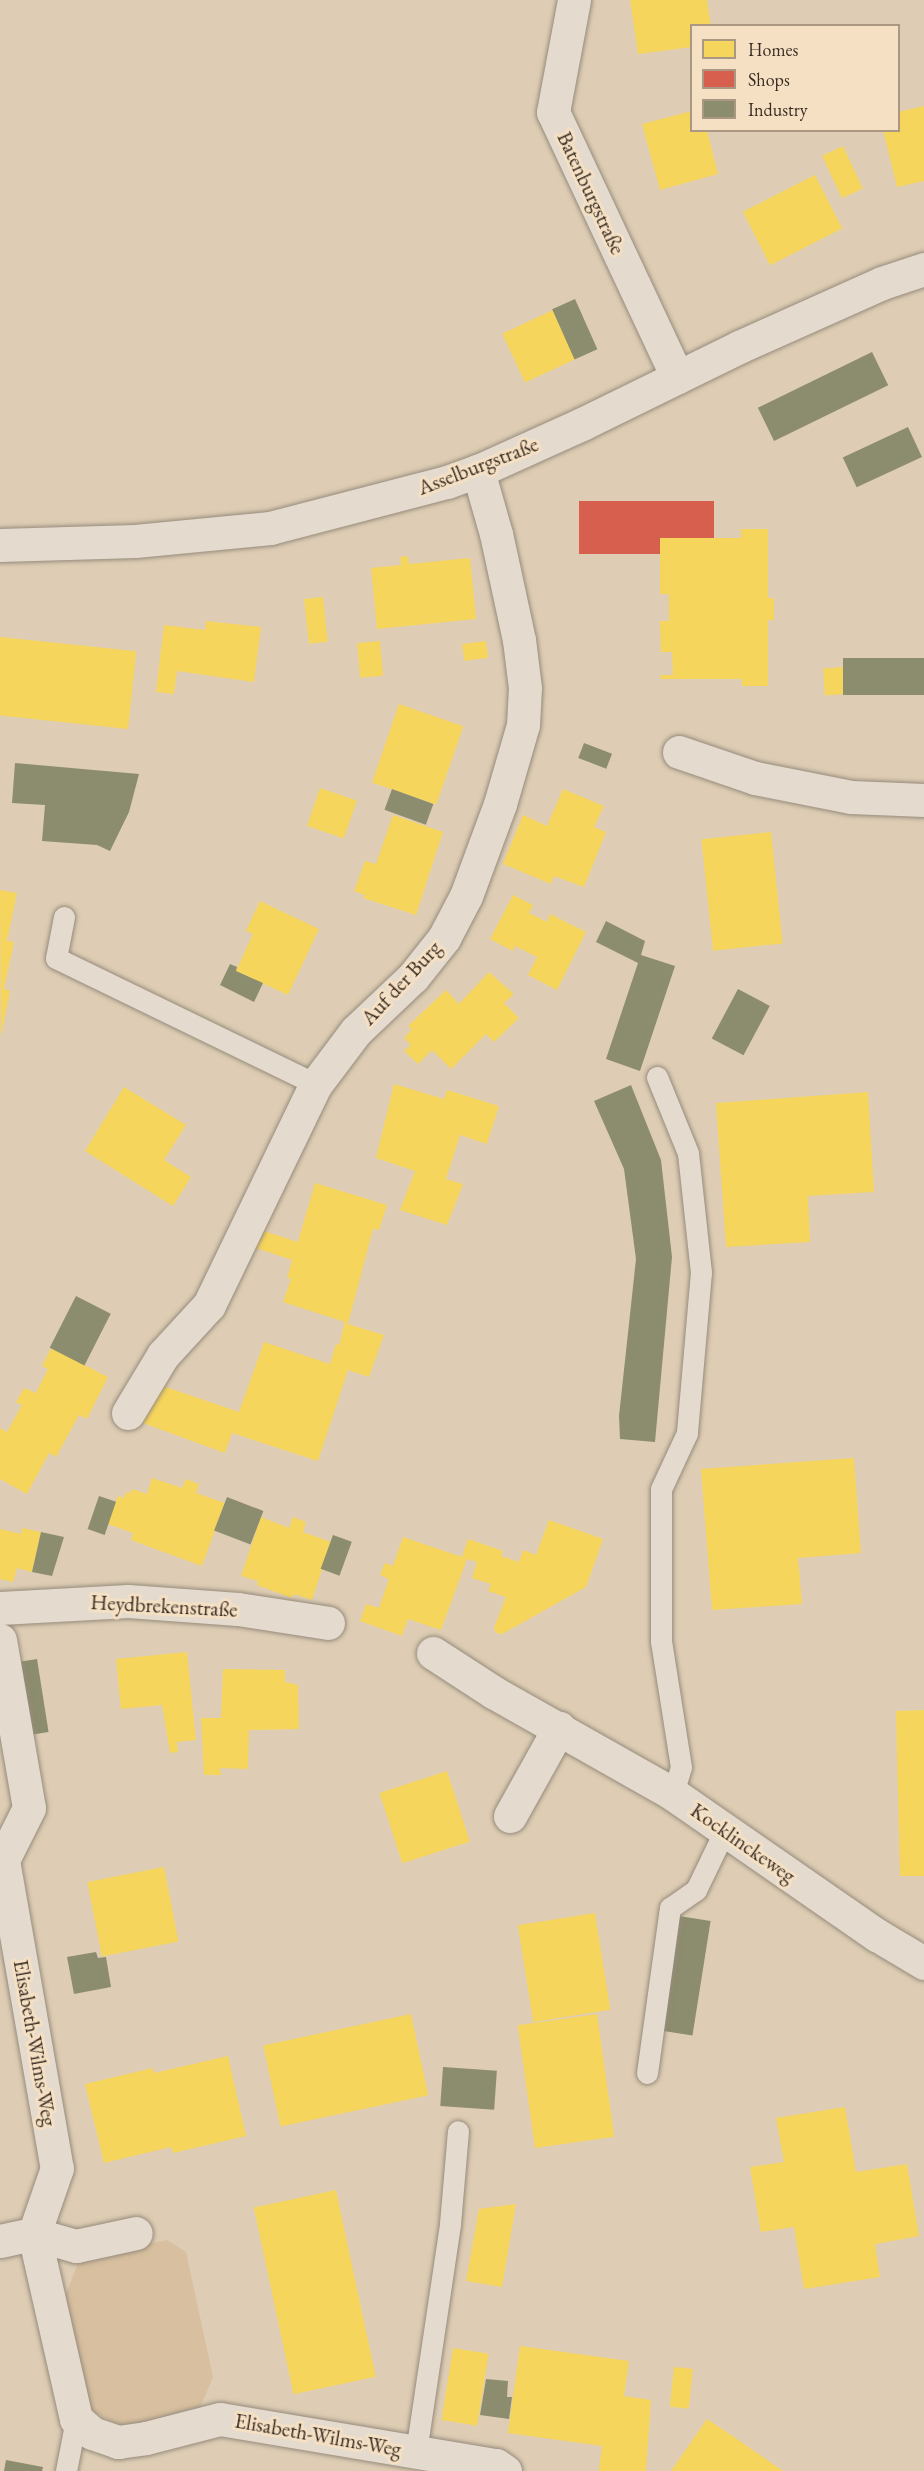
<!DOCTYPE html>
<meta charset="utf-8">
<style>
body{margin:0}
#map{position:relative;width:924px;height:2471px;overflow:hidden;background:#decdb4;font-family:"EB Garamond",serif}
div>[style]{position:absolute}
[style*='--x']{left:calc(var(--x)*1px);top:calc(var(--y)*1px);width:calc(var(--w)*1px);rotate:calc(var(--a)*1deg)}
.green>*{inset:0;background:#d7bf9f}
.homes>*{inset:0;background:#f6d55c;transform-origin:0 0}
.shops>*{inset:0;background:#d6604d}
.industry>*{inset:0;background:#8c8c6e;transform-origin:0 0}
.roads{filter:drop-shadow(0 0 2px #968b7c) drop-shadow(0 0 2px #968b7c)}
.service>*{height:21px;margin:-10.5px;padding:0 10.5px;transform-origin:10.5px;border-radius:10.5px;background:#e4dbce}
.minor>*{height:33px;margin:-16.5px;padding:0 16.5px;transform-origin:16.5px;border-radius:16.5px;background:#e4dbce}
span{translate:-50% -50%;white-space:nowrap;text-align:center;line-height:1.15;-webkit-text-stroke:6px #f5e0c3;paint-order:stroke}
.street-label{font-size:21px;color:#392c24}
.legend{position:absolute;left:690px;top:24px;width:210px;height:108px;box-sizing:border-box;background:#f5e0c3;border:2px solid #aa9883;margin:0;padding:8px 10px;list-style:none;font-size:18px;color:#392c24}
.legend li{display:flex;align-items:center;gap:12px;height:30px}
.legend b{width:30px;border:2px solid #aa9883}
</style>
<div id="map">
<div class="green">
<div style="clip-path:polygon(167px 2240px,186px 2252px,213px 2377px,200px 2408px,123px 2427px,91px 2410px,64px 2299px,80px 2258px)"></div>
</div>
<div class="homes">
<div style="clip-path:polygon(630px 0,707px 0,711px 26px,692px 26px,692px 47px,638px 54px)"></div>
<div style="clip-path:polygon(924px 106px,924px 181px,897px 187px,883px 130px,898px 130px,898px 112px)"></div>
<div style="clip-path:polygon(692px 111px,692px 130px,707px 130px,718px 174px,660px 190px,642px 124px)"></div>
<div style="left:843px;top:146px;width:47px;height:23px;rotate:65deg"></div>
<div style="left:815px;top:175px;width:60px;height:81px;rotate:63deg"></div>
<div style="left:553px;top:310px;width:54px;height:56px;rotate:65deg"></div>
<div style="clip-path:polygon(741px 529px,768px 529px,768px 598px,774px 598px,774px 620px,768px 620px,768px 686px,742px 686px,742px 679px,661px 679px,660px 675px,673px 675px,672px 652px,661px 652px,660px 621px,669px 621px,669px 594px,660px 594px,660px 538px,741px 538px)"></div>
<div style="clip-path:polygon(408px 556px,409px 564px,470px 558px,476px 619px,377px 629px,371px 568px,401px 565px,400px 557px)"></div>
<div style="left:323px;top:597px;width:45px;height:19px;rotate:84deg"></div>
<div style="clip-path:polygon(206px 621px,261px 627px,254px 682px,177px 671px,174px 694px,156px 692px,164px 625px,205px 630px)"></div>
<div style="left:0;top:637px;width:137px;height:78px;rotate:6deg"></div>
<div style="left:380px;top:641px;width:35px;height:23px;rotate:85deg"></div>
<div style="left:486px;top:641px;width:17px;height:24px;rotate:83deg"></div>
<div style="left:844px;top:667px;width:27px;height:21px;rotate:86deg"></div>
<div style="left:399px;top:704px;width:68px;height:83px;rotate:19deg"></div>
<div style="left:320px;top:788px;width:39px;height:40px;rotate:19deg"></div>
<div style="clip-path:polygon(563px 789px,604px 806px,594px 827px,606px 832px,584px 887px,554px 876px,551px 884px,503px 864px,523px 815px,547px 826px)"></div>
<div style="clip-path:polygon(393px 815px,443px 832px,416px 915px,363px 898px,365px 895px,354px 891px,365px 861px,376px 864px)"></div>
<div style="left:771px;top:832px;width:112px;height:70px;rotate:84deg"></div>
<div style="clip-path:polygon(0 890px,17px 893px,7px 941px,14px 942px,4px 989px,10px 991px,1px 1037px)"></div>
<div style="clip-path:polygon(513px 895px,533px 905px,529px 913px,547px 922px,550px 914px,586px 932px,557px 990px,528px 975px,537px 957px,515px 946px,513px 951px,490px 939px)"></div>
<div style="clip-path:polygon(260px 901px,319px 929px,288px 995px,236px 971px,253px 934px,246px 931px)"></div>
<div style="clip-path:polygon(489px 972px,514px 994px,504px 1003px,519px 1018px,494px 1042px,486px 1034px,451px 1069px,432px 1050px,418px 1064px,404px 1051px,411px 1045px,404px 1038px,412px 1029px,408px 1026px,446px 990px,459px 1004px)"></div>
<div style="clip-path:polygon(394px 1084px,444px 1099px,447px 1090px,499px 1106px,487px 1144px,460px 1135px,446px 1179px,463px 1184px,447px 1225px,400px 1210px,415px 1171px,376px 1158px)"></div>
<div style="clip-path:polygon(124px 1087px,186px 1125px,164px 1160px,191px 1177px,173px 1206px,85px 1151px)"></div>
<div style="clip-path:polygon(868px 1092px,874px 1192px,808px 1196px,810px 1242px,726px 1247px,716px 1103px)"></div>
<div style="clip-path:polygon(315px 1183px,387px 1205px,379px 1230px,373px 1229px,348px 1324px,384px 1335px,369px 1377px,348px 1370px,318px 1461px,232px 1433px,225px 1453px,143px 1423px,157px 1384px,239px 1412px,264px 1342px,330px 1364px,336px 1344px,339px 1345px,345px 1322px,283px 1302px,291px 1279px,287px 1278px,292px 1260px,256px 1248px,264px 1231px,298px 1242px)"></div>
<div style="clip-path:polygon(51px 1348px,108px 1377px,87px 1419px,79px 1415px,56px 1457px,49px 1453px,27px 1494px,0 1479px,0 1428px,7px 1432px,22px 1405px,16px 1402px,24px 1388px,36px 1393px,48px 1369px,42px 1366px)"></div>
<div style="clip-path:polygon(854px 1458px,861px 1553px,798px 1558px,802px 1604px,712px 1610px,701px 1469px)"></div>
<div style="clip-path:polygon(152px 1478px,182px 1488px,186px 1479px,199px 1484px,196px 1493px,225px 1503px,202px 1566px,131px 1540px,133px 1533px,108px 1524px,118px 1496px,124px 1498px,126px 1492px,130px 1493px,132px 1489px,147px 1494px)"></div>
<div style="clip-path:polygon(261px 1517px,289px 1528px,293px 1517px,306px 1522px,303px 1532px,331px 1542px,312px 1600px,294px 1594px,292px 1598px,257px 1585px,258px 1581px,241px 1576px)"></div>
<div style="clip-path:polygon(549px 1520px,603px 1539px,586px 1587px,502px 1634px,496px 1633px,494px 1628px,506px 1597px,488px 1591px,491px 1584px,472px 1578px,477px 1562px,467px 1559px,441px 1630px,408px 1619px,402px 1636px,360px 1621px,366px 1604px,379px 1608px,389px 1579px,380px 1575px,385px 1563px,393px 1566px,403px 1537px,462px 1557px,468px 1539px,503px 1551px,501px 1556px,519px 1562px,523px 1550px,536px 1555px)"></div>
<div style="clip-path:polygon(22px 1528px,41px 1532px,32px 1572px,17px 1568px,13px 1582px,0 1579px,0 1529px,21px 1534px)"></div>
<div style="clip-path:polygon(187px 1652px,196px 1740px,177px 1742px,178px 1752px,170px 1753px,162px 1705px,121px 1709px,116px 1659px)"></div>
<div style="clip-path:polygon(223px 1669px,285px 1670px,285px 1682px,298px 1685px,299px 1729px,249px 1730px,248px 1769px,220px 1768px,221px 1775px,204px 1775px,201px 1718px,221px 1718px)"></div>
<div style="clip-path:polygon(924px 1710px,924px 1876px,900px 1876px,896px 1711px)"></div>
<div style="left:447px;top:1771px;width:74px;height:71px;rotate:72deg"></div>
<div style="left:164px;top:1867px;width:76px;height:78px;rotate:79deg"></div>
<div style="left:595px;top:1913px;width:98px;height:78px;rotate:81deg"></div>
<div style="left:411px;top:2014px;width:83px;height:151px;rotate:78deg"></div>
<div style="left:597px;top:2014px;width:124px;height:80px;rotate:82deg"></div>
<div style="clip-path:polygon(228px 2056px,246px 2136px,173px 2153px,171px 2147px,104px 2163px,85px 2084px,153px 2068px,154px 2073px)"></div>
<div style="clip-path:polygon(845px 2107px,856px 2172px,907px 2164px,919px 2236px,875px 2244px,880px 2277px,804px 2289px,794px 2227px,761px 2232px,750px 2167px,784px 2162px,776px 2118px)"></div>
<div style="left:336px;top:2190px;width:191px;height:84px;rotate:78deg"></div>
<div style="clip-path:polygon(516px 2204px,502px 2287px,466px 2281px,479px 2209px)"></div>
<div style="clip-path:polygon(520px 2346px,629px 2361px,624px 2396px,651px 2400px,646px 2471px,599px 2471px,602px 2446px,508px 2433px)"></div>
<div style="left:453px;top:2348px;width:36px;height:73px;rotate:9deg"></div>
<div style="left:674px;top:2367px;width:19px;height:40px;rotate:6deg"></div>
<div style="clip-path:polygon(707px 2419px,734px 2437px,783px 2471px,671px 2471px)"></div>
</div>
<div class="shops">
<div style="clip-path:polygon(579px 501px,714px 501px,714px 538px,660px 538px,660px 554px,579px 554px)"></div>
</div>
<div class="industry">
<div style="left:575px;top:299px;width:55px;height:25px;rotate:66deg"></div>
<div style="left:872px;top:352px;width:37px;height:127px;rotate:64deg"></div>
<div style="left:908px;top:427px;width:33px;height:72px;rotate:65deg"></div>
<div style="left:924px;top:658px;width:37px;height:81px;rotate:90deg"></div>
<div style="left:584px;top:743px;width:30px;height:16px;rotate:21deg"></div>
<div style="clip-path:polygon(15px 763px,139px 774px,129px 812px,110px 851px,97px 845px,42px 841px,45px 805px,12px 803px)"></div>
<div style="left:392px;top:789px;width:44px;height:22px;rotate:20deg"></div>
<div style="clip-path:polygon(606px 921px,645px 941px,641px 955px,675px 966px,640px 1071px,606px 1059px,638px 963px,596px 942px)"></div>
<div style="clip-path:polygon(230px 964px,237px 967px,236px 971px,263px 983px,254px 1002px,220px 985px)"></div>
<div style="left:738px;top:989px;width:36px;height:56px;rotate:28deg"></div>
<div style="clip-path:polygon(631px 1085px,661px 1160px,672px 1257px,655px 1442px,620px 1439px,619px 1416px,636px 1259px,624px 1169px,594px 1101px)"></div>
<div style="left:76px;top:1296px;width:39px;height:58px;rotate:27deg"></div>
<div style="left:99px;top:1496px;width:18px;height:35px;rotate:19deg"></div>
<div style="left:227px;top:1497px;width:39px;height:36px;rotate:21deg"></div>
<div style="clip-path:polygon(41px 1532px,64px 1537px,52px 1576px,32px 1572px)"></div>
<div style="left:333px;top:1535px;width:20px;height:36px;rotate:20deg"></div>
<div style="left:37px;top:1659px;width:74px;height:19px;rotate:81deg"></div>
<div style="left:679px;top:1916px;width:32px;height:116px;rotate:9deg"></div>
<div style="clip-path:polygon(96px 1952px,98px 1958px,106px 1957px,111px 1987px,74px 1994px,67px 1957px)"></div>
<div style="left:443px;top:2067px;width:54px;height:39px;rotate:4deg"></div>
<div style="clip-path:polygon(486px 2379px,508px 2381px,507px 2397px,512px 2397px,509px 2419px,480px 2415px)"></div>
<div style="clip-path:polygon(6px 2460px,43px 2467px,42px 2471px,4px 2471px)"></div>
</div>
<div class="roads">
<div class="service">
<div style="--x:64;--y:917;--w:42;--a:101"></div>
<div style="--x:56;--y:958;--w:289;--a:25.9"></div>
<div style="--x:657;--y:1077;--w:82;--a:67.8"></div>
<div style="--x:688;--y:1153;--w:120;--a:83.8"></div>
<div style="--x:701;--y:1272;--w:162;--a:95"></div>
<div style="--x:687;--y:1433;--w:62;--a:114.9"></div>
<div style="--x:661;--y:1489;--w:152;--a:90"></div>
<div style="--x:661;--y:1641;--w:128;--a:81"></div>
<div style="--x:681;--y:1767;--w:28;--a:107"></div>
<div style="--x:647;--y:2073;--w:167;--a:-82.1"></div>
<div style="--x:670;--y:1908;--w:32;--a:-35"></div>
<div style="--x:696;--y:1890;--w:67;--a:-64.2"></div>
<div style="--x:416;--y:2452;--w:231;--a:-81.5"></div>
<div style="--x:450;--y:2224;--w:93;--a:-85.1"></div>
<div style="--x:66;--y:2471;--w:53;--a:-79.1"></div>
</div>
<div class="minor">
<div style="--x:574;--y:0;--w:114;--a:100.6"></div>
<div style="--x:553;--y:112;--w:293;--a:64.9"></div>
<div style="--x:0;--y:545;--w:135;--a:-1.7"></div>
<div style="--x:135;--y:541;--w:136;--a:-5.5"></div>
<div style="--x:270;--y:528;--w:183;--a:-14.6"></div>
<div style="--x:447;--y:482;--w:33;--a:-20"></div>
<div style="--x:478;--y:471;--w:114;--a:-24.3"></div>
<div style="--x:582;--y:424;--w:175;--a:-26.1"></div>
<div style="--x:739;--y:347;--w:157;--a:-24.1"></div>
<div style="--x:882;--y:283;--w:44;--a:-18.4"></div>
<div style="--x:679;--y:752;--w:80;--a:18.9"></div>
<div style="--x:755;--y:778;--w:98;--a:11.2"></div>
<div style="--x:851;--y:797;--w:73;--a:2.4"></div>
<div style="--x:128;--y:1413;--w:68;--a:-58.9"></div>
<div style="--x:163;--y:1355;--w:68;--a:-47.4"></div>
<div style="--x:209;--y:1305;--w:246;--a:-64.2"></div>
<div style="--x:316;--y:1084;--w:66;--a:-53"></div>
<div style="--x:356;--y:1031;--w:79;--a:-43.5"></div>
<div style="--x:413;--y:977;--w:50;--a:-51.5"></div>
<div style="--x:444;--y:938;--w:47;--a:-62.4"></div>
<div style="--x:466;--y:896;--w:98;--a:-69.7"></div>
<div style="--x:500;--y:804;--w:82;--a:-73.8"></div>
<div style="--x:523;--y:725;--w:37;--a:-87"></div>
<div style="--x:525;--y:688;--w:48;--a:-97.1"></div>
<div style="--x:519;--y:640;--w:108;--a:-102.2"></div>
<div style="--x:496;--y:534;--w:66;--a:-105.9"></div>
<div style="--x:0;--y:1608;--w:128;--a:-3.1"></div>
<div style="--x:128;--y:1601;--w:110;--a:4.2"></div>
<div style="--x:238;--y:1609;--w:91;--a:8.8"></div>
<div style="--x:0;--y:1640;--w:170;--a:80.2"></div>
<div style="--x:29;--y:1808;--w:58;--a:116.6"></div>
<div style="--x:3;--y:1860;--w:313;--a:80.1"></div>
<div style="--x:57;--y:2168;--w:70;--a:109.2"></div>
<div style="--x:34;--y:2234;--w:190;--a:77.2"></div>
<div style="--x:76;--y:2419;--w:21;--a:41"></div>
<div style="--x:92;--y:2433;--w:28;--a:19"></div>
<div style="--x:118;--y:2442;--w:28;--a:-8"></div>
<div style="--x:146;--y:2438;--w:76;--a:-14.4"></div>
<div style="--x:220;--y:2419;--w:280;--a:9.5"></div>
<div style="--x:496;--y:2465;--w:11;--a:34"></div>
<div style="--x:433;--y:1653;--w:72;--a:33"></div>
<div style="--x:493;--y:1692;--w:207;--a:29.5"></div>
<div style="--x:673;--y:1794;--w:248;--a:34.7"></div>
<div style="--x:877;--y:1935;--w:55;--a:30.8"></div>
<div style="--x:510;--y:1816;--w:101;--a:-60.9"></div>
<div style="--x:0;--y:2241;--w:35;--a:-12"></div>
<div style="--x:34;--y:2234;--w:44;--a:15.9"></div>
<div style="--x:76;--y:2246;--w:61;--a:-12.2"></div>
</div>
</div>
<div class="street-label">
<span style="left:591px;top:193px;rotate:65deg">Batenburgstraße</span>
<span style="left:478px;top:466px;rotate:-21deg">Asselburgstraße</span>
<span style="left:401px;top:983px;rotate:-47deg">Auf der Burg</span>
<span style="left:164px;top:1606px;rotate:3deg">Heydbrekenstraße</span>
<span style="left:743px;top:1843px;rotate:35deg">Kocklinckeweg</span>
<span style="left:35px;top:2043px;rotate:80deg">Elisabeth-Wilms-Weg</span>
<span style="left:318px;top:2435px;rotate:10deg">Elisabeth-Wilms-Weg</span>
</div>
<ul class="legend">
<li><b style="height:16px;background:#f6d55c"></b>Homes</li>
<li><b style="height:16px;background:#d6604d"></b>Shops</li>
<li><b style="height:16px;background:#8c8c6e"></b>Industry</li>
</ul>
</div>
